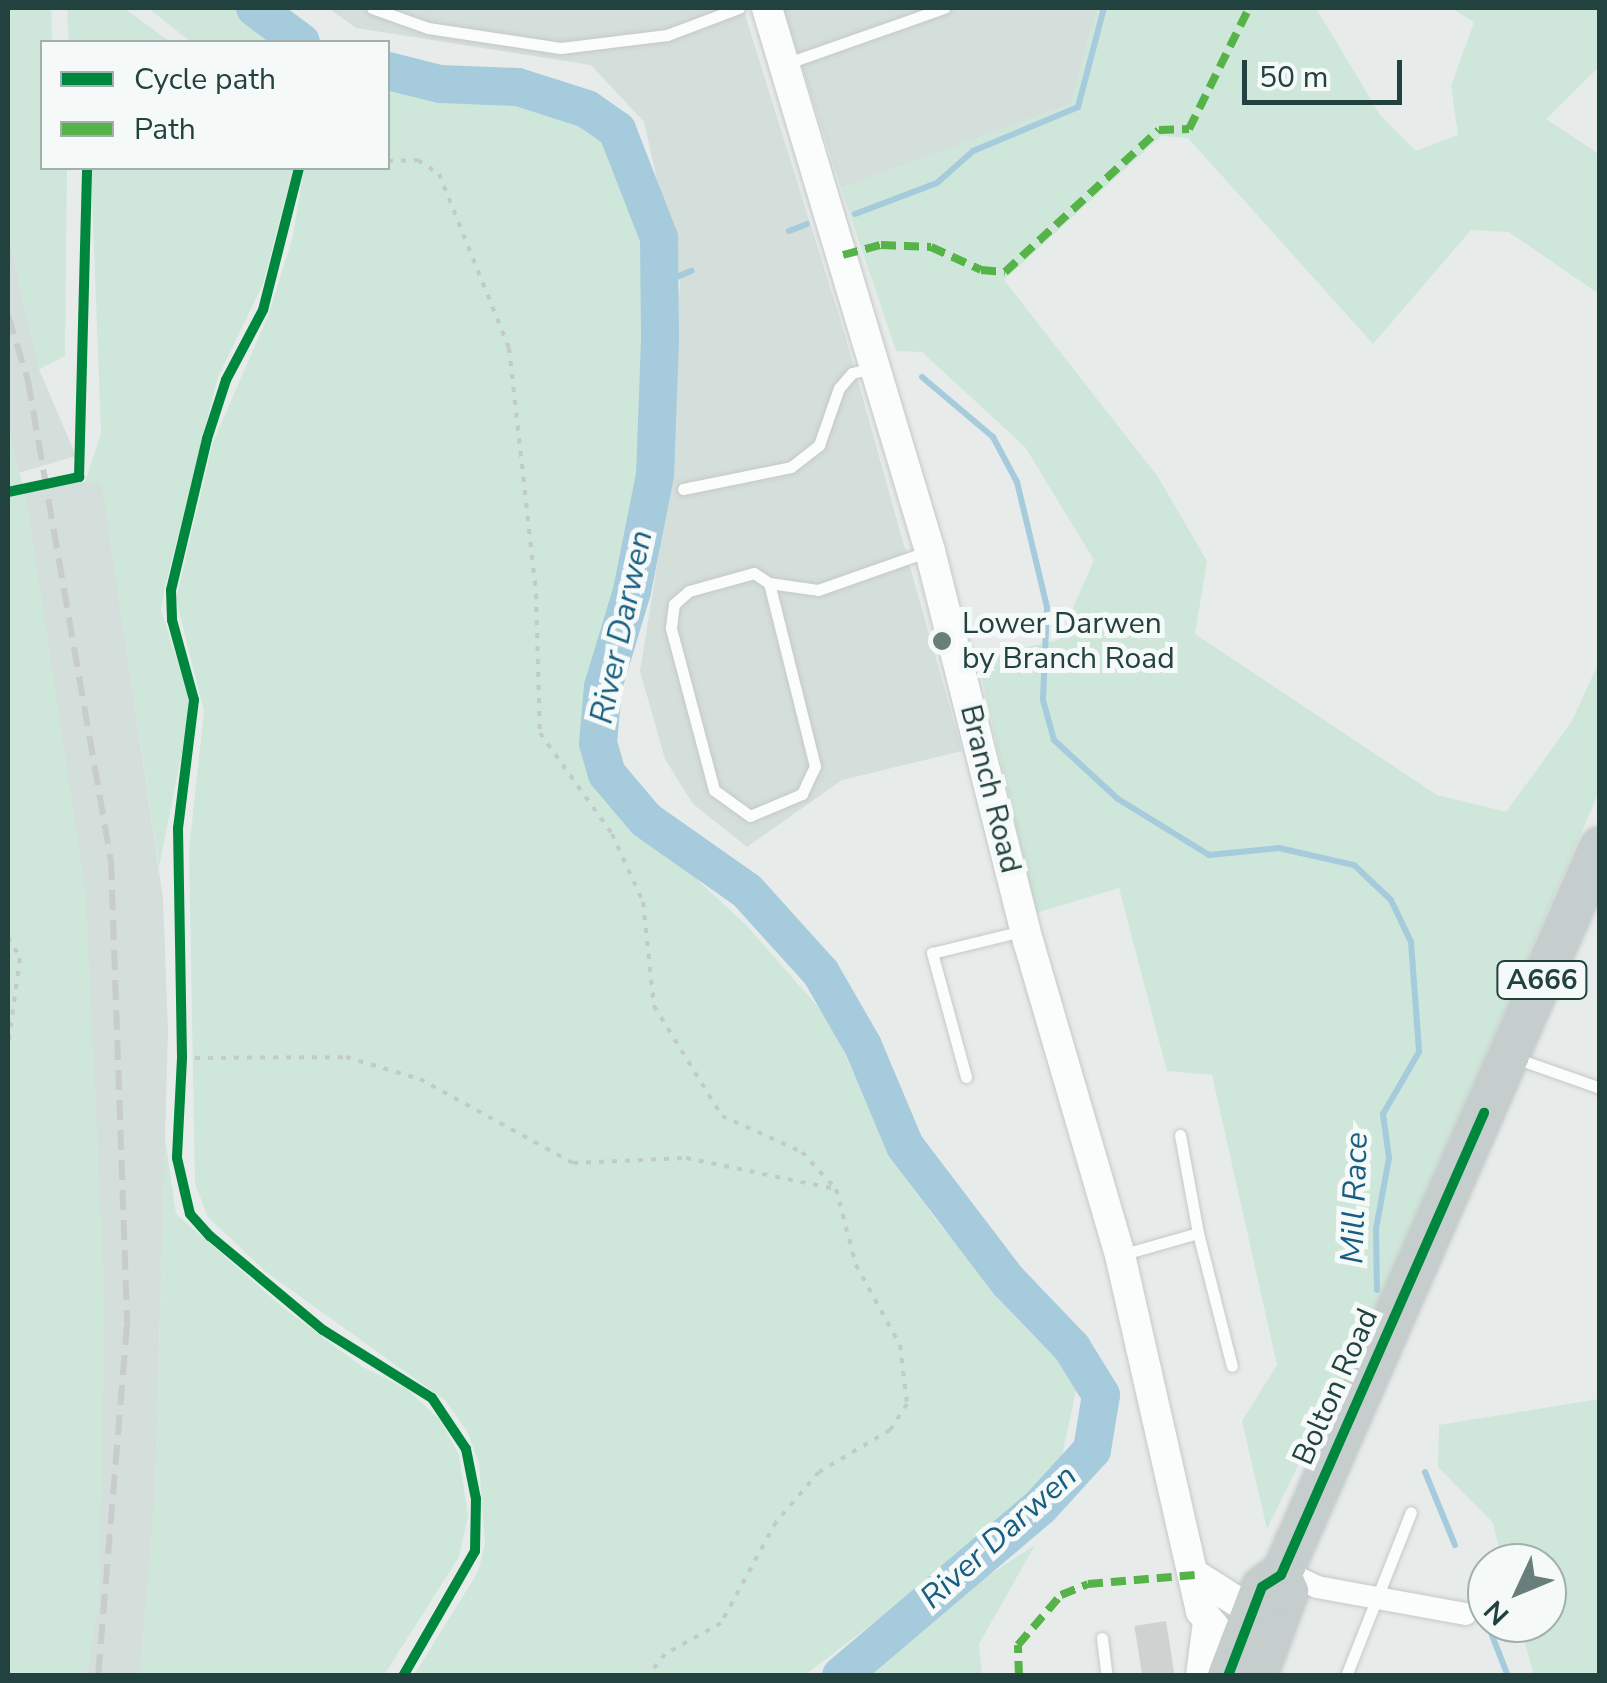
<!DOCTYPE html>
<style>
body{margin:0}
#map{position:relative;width:1607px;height:1683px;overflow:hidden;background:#e7eceb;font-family:"Nunito Sans",sans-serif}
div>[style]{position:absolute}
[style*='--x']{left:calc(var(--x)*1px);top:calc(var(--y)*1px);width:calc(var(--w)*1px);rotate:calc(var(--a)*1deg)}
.built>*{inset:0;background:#d4dedb}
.green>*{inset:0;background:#cfe6da}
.stream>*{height:6px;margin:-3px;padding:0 3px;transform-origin:3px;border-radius:3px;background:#a6cbdc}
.river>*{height:38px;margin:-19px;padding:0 19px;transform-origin:19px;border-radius:19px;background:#a6cbdc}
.building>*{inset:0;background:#ced3d2;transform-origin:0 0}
.path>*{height:4px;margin-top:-2px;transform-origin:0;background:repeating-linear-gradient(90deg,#c2cbca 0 5px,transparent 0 13px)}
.roads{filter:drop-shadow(0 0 2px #c4c9c8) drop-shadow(0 0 2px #c4c9c8)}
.service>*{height:11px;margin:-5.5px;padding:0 5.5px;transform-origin:5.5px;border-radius:5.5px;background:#fbfcfc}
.minor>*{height:22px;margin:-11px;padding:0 11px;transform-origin:11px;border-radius:11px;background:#fbfcfc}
.tertiary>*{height:30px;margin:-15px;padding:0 15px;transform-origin:15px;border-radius:15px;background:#fbfcfc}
.trunk>*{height:40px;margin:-20px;padding:0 20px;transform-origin:20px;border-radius:20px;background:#c5cecd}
.rail>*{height:6px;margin-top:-3px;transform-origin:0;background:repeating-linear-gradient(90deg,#c8cdcc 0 20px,transparent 0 30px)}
.quiet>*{height:8px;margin-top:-4px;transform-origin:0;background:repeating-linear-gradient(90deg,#55b347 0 15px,transparent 0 23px)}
.cycleway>*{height:10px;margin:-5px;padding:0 5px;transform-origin:5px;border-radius:5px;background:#00873e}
.dots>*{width:28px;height:28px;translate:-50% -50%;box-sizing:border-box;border:5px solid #f5faf9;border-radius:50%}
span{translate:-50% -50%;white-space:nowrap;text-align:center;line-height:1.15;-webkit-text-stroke:10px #f5faf9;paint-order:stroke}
.shield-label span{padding:2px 8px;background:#f5faf9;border:2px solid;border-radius:8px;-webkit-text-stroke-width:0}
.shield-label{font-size:28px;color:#22423f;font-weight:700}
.poi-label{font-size:30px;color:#22423f}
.left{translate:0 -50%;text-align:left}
.street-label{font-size:30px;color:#22423f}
.water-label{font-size:32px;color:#185e82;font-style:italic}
.frame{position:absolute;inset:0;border:10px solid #22423f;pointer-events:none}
.legend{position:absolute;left:40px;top:40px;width:350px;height:130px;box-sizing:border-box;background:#f5faf9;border:2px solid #a1b0af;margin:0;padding:12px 18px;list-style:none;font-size:30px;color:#22423f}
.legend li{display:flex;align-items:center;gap:20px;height:50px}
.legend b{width:50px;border:2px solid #a1b0af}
.north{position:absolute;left:1467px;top:1543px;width:100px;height:100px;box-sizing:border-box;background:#f5faf9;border:2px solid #a1b0af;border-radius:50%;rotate:226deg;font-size:28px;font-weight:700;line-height:40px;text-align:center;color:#22423f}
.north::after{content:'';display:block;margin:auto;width:35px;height:45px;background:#677e7b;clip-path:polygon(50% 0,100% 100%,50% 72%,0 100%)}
.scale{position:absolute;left:1242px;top:60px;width:160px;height:45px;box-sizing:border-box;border:5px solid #22423f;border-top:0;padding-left:12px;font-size:30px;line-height:35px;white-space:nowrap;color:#22423f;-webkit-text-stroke:8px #f5faf9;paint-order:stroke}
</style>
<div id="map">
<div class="built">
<div style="clip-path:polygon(328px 8px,743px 8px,844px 332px,962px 751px,842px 780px,747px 847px,693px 804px,665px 759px,640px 671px,666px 510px,680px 282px,644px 122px,591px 65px,356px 28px)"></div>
<div style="clip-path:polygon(783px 8px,1097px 8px,1071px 104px,841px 188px)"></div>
<div style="clip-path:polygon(8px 234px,39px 369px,76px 456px,8px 476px)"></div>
<div style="clip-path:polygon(67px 481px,102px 483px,163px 898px,168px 1031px,155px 1495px,140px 1675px,63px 1675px,8px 498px)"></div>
</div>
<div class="green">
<div style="clip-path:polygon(8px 8px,51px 8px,52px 42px,42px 42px,42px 168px,67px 168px,65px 356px,39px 369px,8px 234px)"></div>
<div style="clip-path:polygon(67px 8px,124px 8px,170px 42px,69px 42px)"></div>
<div style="clip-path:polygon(148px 8px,247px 8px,291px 42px,191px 42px)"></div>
<div style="clip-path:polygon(1097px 8px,1316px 8px,1380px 115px,1416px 151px,1458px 135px,1451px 86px,1474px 22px,1451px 8px,1599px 8px,1599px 67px,1546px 119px,1599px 154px,1599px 294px,1509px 232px,1471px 230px,1373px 344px,1188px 138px,1161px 136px,1004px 280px,1158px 477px,1207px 561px,1195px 634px,1437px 795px,1506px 812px,1572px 721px,1599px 662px,1599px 792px,1386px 1286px,1267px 1529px,1242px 1421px,1277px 1365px,1212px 1075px,1167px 1071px,1119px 888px,1036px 913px,977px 658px,1059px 640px,1094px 560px,1025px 447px,922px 352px,896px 351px,841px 188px,1071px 104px)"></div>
<div style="clip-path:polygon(388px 80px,518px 96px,591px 121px,613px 140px,632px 172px,643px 220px,644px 480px,597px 670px,589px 732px,599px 772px,622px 810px,746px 925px,828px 1018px,897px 1166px,939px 1224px,1078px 1381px,1059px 1470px,987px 1536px,805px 1675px,414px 1675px,478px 1572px,485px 1544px,479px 1463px,467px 1431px,446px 1401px,266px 1272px,208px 1217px,195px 1184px,189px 850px,204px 711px,176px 599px,213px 442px,268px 316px,293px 236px,304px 168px,388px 168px)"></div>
<div style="clip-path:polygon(91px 168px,293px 168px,263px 284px,218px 377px,164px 591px,161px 610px,188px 694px,188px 721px,159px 868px,102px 484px,85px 482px,101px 433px)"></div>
<div style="clip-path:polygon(8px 425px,28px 508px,86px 893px,105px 1302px,99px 1605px,87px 1675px,8px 1675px)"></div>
<div style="clip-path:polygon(165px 1138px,176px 1214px,285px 1309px,361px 1366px,407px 1389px,440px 1420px,459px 1455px,468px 1516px,459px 1557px,384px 1675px,140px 1675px,155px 1495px)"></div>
<div style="clip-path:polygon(1599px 1399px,1599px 1675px,1534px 1675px,1519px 1623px,1547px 1623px,1547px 1563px,1503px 1563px,1493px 1523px,1438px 1467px,1439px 1425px)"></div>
<div style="clip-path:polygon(1035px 1545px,979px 1644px,982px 1675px,855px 1675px,939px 1608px)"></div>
</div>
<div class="stream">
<div style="--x:855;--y:214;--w:88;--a:-20.7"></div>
<div style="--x:937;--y:183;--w:48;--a:-41.6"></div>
<div style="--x:973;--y:151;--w:114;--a:-22.7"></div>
<div style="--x:1078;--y:107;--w:102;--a:-75.3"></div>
<div style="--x:789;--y:231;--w:19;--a:-21"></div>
<div style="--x:659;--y:284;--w:35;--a:-22"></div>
<div style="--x:922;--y:377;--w:93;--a:40.2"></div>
<div style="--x:993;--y:437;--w:51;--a:61.9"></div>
<div style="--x:1017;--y:482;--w:129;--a:76.5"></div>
<div style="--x:1047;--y:607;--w:93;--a:92.5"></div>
<div style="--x:1043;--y:700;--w:41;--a:74.6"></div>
<div style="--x:1054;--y:740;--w:87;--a:42.7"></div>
<div style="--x:1118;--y:799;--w:107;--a:31.6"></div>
<div style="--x:1209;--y:855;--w:70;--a:-5.7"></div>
<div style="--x:1279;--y:848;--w:77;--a:12.8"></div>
<div style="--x:1354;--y:865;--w:51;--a:43.4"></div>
<div style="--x:1391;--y:900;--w:47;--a:64.5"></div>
<div style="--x:1411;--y:942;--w:110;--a:85.8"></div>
<div style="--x:1419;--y:1052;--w:72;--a:120.1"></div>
<div style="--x:1383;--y:1114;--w:44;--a:82.2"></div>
<div style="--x:1389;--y:1158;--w:72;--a:100.4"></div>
<div style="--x:1376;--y:1229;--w:61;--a:89.1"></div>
<div style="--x:1425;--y:1472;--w:79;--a:67.7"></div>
<div style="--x:1479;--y:1602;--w:79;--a:68.6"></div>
</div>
<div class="river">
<div style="--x:255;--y:8;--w:57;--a:36.5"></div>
<div style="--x:388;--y:71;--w:54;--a:14"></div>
<div style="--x:440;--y:84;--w:78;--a:2.2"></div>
<div style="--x:518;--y:87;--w:72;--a:17.7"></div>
<div style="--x:587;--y:109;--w:37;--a:35"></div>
<div style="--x:617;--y:130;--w:116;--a:68.7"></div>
<div style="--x:659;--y:238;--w:102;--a:89.4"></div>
<div style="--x:660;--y:340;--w:135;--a:92.1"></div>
<div style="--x:655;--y:475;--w:118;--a:101.2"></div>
<div style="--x:632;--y:591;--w:100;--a:106.8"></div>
<div style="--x:603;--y:687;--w:56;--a:95.1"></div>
<div style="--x:598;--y:743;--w:32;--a:74"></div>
<div style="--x:607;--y:774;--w:60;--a:49.7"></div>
<div style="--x:646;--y:820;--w:123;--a:35.1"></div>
<div style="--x:747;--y:891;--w:110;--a:47.9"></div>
<div style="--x:821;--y:973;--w:84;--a:60.1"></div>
<div style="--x:863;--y:1046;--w:108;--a:67.2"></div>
<div style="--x:905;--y:1146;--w:170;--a:52.7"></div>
<div style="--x:1008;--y:1281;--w:93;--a:46.3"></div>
<div style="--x:1072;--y:1348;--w:55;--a:58.3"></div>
<div style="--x:1101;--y:1395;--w:56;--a:99.3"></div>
<div style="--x:1092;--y:1450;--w:77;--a:132.4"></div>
<div style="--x:1040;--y:1507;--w:261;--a:139.7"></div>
</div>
<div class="building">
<div style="left:1166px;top:1621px;width:56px;height:32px;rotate:81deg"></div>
</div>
<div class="path">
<div style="--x:388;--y:161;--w:30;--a:-2"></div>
<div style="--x:418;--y:160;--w:25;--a:34"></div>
<div style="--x:439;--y:174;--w:188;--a:68.1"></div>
<div style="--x:509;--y:348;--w:247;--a:83.7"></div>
<div style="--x:536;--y:594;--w:139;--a:88.4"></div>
<div style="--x:540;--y:733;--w:124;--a:54.5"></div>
<div style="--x:612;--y:834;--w:75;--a:65.5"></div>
<div style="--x:643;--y:902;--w:105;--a:84"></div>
<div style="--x:654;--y:1006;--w:129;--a:58.3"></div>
<div style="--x:722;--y:1116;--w:88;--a:24.2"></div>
<div style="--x:802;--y:1152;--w:50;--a:47.4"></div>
<div style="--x:836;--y:1189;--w:79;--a:75.3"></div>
<div style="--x:856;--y:1265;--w:91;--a:61.2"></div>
<div style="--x:900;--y:1345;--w:59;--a:83.2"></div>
<div style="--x:907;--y:1404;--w:31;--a:123"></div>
<div style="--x:890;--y:1430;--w:82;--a:149.4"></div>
<div style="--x:819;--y:1472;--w:66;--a:130.7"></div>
<div style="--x:776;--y:1522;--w:115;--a:118.6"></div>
<div style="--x:721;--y:1623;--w:64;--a:151"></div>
<div style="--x:665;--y:1654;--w:28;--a:128"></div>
<div style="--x:8;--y:937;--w:24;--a:60"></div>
<div style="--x:20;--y:958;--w:90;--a:97.7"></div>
<div style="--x:182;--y:1058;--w:164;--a:-0.3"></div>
<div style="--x:346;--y:1057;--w:77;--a:16.6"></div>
<div style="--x:420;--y:1079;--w:175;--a:28.8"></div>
<div style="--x:573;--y:1163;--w:113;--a:-2.5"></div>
<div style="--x:686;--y:1158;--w:153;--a:11.7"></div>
</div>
<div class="roads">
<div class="service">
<div style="--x:372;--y:8;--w:59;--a:19.7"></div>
<div style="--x:428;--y:28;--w:134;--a:8.6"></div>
<div style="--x:561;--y:48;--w:107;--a:-7"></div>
<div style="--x:667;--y:35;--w:77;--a:-20.6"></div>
<div style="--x:785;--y:64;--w:169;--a:-19.4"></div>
<div style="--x:683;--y:489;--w:110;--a:-11.5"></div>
<div style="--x:791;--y:467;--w:36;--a:-38"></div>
<div style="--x:819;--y:445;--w:60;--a:-70.7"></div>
<div style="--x:839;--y:388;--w:20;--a:-49"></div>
<div style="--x:852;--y:373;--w:21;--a:-14"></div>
<div style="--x:769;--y:583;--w:189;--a:75.9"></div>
<div style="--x:815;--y:766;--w:31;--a:115"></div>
<div style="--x:802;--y:794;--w:56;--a:157.1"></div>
<div style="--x:750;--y:816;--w:44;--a:-144.2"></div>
<div style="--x:714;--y:790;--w:168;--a:-104.9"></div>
<div style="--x:671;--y:628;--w:24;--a:-83"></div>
<div style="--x:674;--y:604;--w:20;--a:-41"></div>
<div style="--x:689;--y:591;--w:67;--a:-15.5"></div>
<div style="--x:754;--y:573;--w:18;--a:34"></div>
<div style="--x:769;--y:583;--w:49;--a:8.1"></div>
<div style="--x:818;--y:590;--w:114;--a:-19.4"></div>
<div style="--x:1515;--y:1058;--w:90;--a:19.4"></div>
<div style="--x:966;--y:1077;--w:129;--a:-105.3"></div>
<div style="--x:932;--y:953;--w:93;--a:-13.7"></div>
<div style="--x:1180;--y:1135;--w:100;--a:79.6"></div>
<div style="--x:1124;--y:1254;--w:77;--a:-15.8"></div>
<div style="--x:1198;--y:1233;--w:137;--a:75.7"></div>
<div style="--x:1102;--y:1638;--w:38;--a:83"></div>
<div style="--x:1346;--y:1676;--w:176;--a:-68.4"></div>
</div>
<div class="minor">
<div style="--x:1283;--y:1571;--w:38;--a:25"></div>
<div style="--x:1317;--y:1587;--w:151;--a:10.3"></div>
</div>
<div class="tertiary">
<div style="--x:767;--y:8;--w:567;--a:73.29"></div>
<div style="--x:930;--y:551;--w:405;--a:75.9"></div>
<div style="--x:1029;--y:944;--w:324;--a:73.7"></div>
<div style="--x:1120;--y:1255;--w:365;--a:77.2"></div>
<div style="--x:1201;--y:1611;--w:33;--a:50"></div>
<div style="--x:1222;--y:1636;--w:37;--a:31"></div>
<div style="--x:1195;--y:1575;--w:86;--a:32.2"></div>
<div style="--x:1201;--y:1676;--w:54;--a:-82.6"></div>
</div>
<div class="trunk">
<div style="--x:1228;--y:1676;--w:95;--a:-69.1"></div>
<div style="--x:1262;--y:1587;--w:26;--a:-37"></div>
<div style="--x:1283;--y:1571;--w:790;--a:-66.35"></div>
<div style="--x:1257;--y:1676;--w:90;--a:-69.7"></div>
<div style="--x:1288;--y:1592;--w:18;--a:-112"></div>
</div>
</div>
<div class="rail">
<div style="--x:8;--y:315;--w:69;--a:73.1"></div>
<div style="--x:28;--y:381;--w:486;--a:80.2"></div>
<div style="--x:111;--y:860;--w:465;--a:88"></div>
<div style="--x:127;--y:1325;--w:352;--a:94.7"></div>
</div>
<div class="quiet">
<div style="--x:843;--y:255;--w:39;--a:-15"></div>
<div style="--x:881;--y:245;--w:50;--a:2.3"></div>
<div style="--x:931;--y:247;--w:55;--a:24.7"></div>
<div style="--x:981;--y:270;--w:24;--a:5"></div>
<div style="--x:1005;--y:272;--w:209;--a:-42.7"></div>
<div style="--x:1159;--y:130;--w:30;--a:-2"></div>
<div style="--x:1189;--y:129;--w:135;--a:-63.6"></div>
<div style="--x:1019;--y:1676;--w:31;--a:-92"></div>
<div style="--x:1018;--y:1645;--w:66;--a:-49.3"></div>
<div style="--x:1061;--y:1595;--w:29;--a:-22"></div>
<div style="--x:1088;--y:1584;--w:107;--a:-4.8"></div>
</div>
<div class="cycleway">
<div style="--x:299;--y:168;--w:146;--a:104.2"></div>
<div style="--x:263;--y:310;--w:79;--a:117.9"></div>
<div style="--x:226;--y:380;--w:62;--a:107.9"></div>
<div style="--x:207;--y:439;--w:155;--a:103.4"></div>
<div style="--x:171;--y:590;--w:30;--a:88"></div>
<div style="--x:172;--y:620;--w:83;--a:74.6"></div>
<div style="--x:194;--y:700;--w:129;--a:97.1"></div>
<div style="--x:178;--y:828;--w:230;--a:89"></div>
<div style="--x:182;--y:1058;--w:100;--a:92.9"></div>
<div style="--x:177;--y:1158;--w:57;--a:76.9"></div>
<div style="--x:190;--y:1214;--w:30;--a:48"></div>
<div style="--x:210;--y:1236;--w:147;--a:39.8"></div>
<div style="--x:323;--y:1330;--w:128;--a:32"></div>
<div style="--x:432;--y:1398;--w:61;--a:56.3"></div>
<div style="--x:466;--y:1449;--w:51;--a:78.7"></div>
<div style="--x:476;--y:1499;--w:52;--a:91.1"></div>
<div style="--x:475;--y:1551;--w:144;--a:119.9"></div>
<div style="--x:8;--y:492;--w:73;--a:-11.9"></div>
<div style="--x:79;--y:477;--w:309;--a:-88.5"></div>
<div style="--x:1228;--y:1676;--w:95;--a:-69.1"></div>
<div style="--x:1262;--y:1587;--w:22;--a:-32"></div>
<div style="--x:1281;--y:1575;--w:505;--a:-66.28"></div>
</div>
<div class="dots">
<div style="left:942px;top:641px;background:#677e7b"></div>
</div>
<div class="shield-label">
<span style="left:1542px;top:980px">A666</span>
</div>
<div class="poi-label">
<span class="left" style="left:962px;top:641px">Lower Darwen<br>by Branch Road</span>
</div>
<div class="street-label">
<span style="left:990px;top:789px;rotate:76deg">Branch Road</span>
<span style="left:1336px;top:1387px;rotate:-66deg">Bolton Road</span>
</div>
<div class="water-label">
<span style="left:622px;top:627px;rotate:-78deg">River Darwen</span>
<span style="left:1355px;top:1198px;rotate:-88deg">Mill Race</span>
<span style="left:999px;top:1537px;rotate:-42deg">River Darwen</span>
</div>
<div class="frame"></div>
<ul class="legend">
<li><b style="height:12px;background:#00873e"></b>Cycle path</li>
<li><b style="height:12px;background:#55b347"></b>Path</li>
</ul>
<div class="north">N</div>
<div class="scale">50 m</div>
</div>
